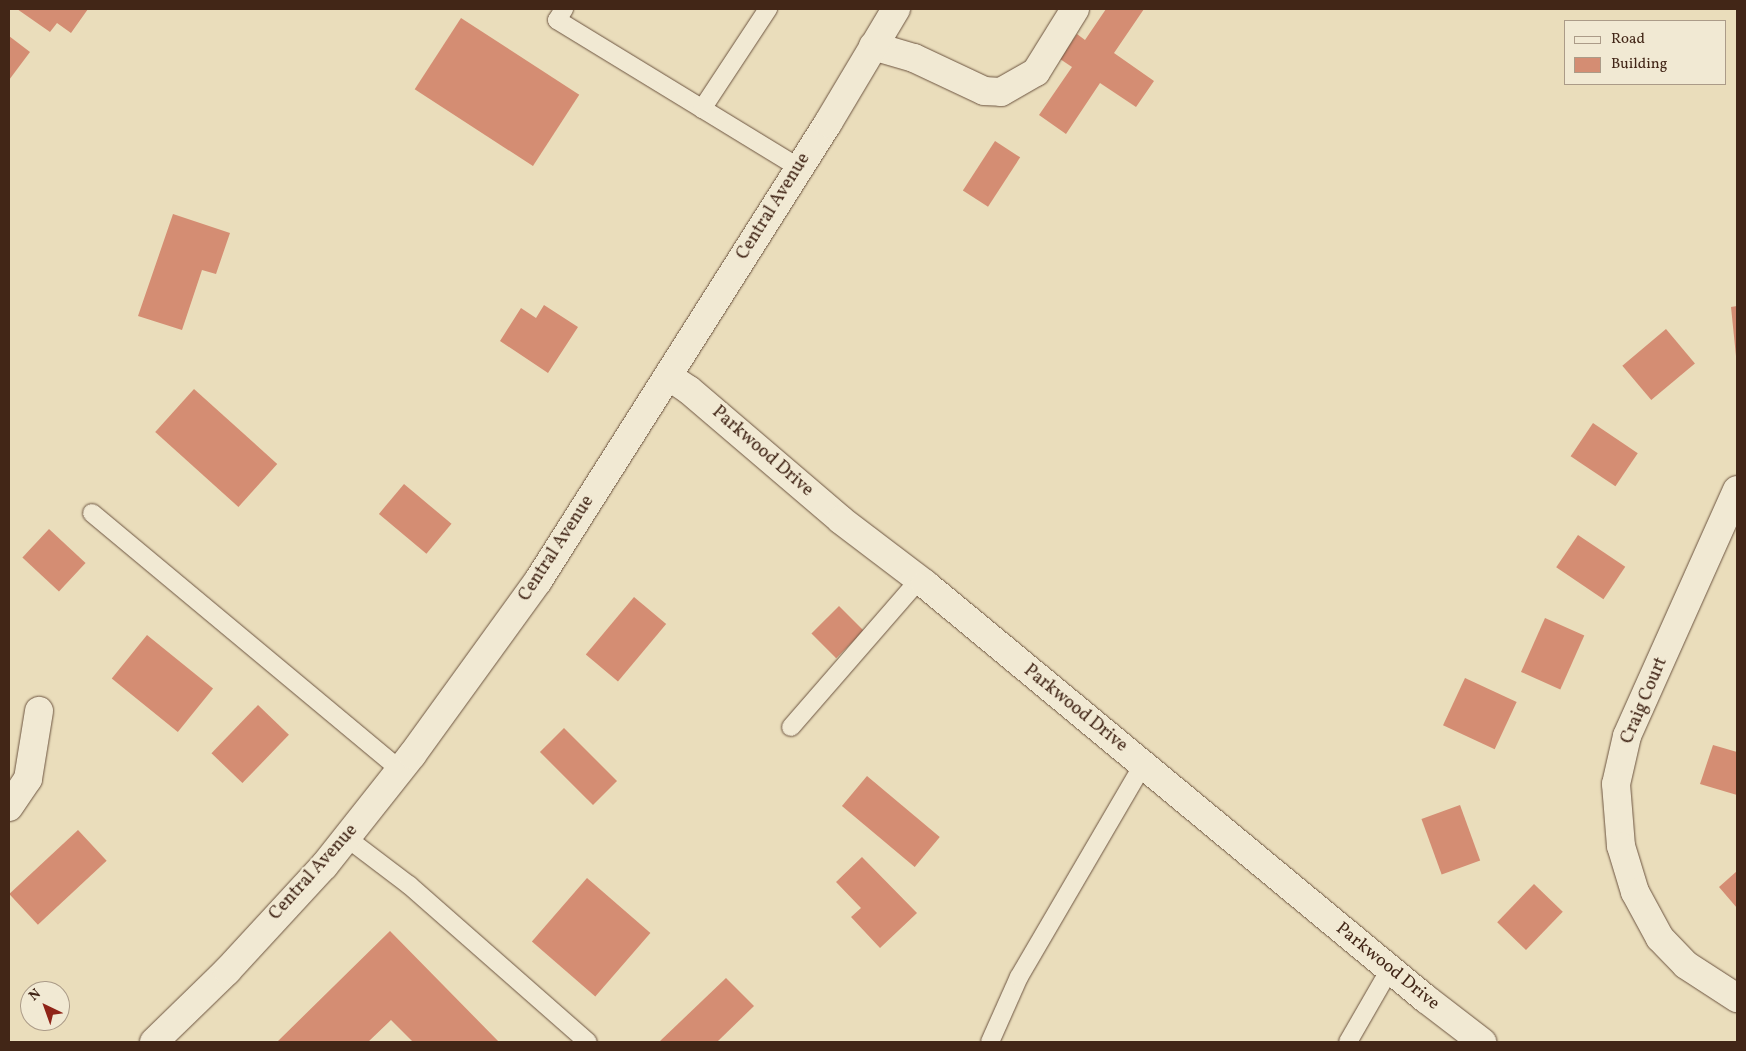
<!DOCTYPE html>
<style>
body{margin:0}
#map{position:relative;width:1746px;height:1051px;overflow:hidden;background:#eaddbb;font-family:Vollkorn,serif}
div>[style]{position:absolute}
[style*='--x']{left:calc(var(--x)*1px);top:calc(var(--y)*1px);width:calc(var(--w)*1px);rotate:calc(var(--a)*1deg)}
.building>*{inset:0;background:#d48d73;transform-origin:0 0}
.roads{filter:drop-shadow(0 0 1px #6c5440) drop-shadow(0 0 1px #6c5440)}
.service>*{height:18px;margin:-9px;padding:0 9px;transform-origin:9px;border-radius:9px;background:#f1e9d3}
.minor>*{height:28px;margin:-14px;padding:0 14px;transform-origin:14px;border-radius:14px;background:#f1e9d3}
.tertiary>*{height:28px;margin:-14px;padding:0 14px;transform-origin:14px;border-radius:14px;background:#f1e9d3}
span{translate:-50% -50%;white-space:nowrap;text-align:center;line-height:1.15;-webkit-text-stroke:4.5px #f1e9d3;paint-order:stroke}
.street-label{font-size:18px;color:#422617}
.frame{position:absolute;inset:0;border:10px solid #422617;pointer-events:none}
.legend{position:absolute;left:1564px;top:20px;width:162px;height:65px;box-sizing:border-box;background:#f1e9d3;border:1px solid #ab9b88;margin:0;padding:6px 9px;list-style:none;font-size:15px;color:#422617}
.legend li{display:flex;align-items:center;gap:10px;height:25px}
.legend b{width:25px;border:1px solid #ab9b88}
.north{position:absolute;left:20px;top:981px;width:50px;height:50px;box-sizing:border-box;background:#f1e9d3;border:1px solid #ab9b88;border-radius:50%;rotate:318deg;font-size:14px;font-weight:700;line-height:20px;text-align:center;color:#422617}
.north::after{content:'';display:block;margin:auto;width:18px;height:22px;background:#8f2418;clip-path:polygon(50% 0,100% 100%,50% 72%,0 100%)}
</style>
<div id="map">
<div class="building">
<div style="clip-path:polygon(17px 9px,88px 9px,71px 33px,57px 23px,50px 32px)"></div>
<div style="clip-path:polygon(1106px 9px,1144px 9px,1114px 53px,1154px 81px,1136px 107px,1100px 83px,1066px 134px,1039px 115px,1072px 67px,1060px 59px,1077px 34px,1085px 40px)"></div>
<div style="left:461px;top:18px;width:141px;height:85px;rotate:33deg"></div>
<div style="clip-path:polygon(9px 36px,30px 52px,9px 80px)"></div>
<div style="left:995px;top:141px;width:30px;height:59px;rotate:33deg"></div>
<div style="clip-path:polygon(173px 214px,230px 233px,216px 274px,202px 270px,182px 330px,138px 316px)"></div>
<div style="clip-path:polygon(544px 305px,578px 327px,548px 373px,500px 341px,521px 308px,536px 318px)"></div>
<div style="clip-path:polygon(1737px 306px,1737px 356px,1736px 356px,1731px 307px)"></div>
<div style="left:1666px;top:329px;width:45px;height:57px;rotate:50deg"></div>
<div style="left:194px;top:389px;width:112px;height:58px;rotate:42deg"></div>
<div style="left:1593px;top:423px;width:54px;height:40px;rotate:34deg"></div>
<div style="left:404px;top:484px;width:62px;height:39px;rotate:40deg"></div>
<div style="left:49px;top:529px;width:50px;height:39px;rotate:43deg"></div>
<div style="left:1578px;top:535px;width:57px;height:39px;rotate:34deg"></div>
<div style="left:634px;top:597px;width:42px;height:75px;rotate:40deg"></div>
<div style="left:839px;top:606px;width:35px;height:39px;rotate:45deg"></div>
<div style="left:1545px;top:618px;width:43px;height:59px;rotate:24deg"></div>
<div style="left:147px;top:635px;width:85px;height:56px;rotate:39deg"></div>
<div style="left:1465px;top:678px;width:57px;height:52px;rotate:25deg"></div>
<div style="left:258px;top:705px;width:43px;height:67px;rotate:44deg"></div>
<div style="left:564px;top:728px;width:75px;height:34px;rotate:45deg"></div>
<div style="clip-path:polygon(1713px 745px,1737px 752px,1737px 795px,1700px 784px)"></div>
<div style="left:867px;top:776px;width:95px;height:39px;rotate:40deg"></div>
<div style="left:1460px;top:805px;width:59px;height:41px;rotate:70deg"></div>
<div style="left:78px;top:830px;width:42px;height:94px;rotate:47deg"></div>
<div style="clip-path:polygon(862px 857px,917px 913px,880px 948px,851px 917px,861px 908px,836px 882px)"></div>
<div style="clip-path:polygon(1737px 871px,1737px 908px,1719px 887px)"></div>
<div style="left:587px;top:878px;width:84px;height:84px;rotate:41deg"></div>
<div style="left:1534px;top:884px;width:40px;height:53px;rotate:44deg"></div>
<div style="clip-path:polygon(390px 931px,499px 1042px,413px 1042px,391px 1020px,368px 1042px,277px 1042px)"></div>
<div style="clip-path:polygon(726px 978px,754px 1006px,717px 1042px,659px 1042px)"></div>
</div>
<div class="roads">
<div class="service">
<div style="--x:564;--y:9;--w:13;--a:122"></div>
<div style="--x:557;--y:20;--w:284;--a:31.4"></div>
<div style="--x:702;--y:109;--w:120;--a:-56.6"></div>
<div style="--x:92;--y:513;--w:402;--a:39.8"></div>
<div style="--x:791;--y:727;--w:195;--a:-49"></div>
<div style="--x:347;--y:838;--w:78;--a:37.2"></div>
<div style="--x:409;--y:885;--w:238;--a:41.3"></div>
<div style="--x:990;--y:1042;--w:71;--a:-66"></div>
<div style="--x:1019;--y:977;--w:246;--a:-59.7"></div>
<div style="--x:1348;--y:1042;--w:84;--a:-60.1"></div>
</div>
<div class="minor">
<div style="--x:873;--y:46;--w:43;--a:16.3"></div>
<div style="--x:914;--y:58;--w:77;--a:25.2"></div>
<div style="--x:984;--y:91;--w:17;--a:3"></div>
<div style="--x:1001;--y:92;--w:40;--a:-29.7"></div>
<div style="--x:1036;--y:72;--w:74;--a:-58.2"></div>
<div style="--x:668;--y:376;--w:25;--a:34"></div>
<div style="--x:689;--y:390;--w:200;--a:40.5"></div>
<div style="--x:841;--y:520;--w:106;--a:37.3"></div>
<div style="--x:925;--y:584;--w:651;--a:39.64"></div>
<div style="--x:1426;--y:999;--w:71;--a:37.5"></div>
<div style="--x:1737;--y:490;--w:269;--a:114.1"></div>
<div style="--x:1627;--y:736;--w:49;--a:102.9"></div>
<div style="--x:1616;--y:784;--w:62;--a:85.4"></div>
<div style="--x:1621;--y:846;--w:48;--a:73.1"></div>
<div style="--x:1635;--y:892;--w:52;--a:61.5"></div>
<div style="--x:1660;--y:938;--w:37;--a:46"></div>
<div style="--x:1686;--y:965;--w:61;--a:32.9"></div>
<div style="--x:9;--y:807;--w:34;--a:-56"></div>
<div style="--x:28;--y:779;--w:69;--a:-80.8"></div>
</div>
<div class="tertiary">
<div style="--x:154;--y:1042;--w:102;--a:-44.2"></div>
<div style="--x:227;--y:971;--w:143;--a:-47.3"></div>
<div style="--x:324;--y:866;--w:142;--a:-51.6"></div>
<div style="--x:412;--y:755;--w:215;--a:-54.1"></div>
<div style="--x:538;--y:581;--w:542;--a:-57.66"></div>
<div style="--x:828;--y:123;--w:133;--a:-59.2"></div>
</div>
</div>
<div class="street-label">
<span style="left:774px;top:207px;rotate:-58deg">Central Avenue</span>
<span style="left:762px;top:452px;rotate:41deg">Parkwood Drive</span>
<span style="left:557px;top:549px;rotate:-57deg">Central Avenue</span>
<span style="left:1645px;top:701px;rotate:-67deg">Craig Court</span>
<span style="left:1075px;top:709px;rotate:39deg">Parkwood Drive</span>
<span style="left:314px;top:873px;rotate:-48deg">Central Avenue</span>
<span style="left:1387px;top:967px;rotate:39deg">Parkwood Drive</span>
</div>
<div class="frame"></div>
<ul class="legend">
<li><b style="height:6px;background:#f1e9d3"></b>Road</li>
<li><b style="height:14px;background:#d48d73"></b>Building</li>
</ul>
<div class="north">N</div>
</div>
